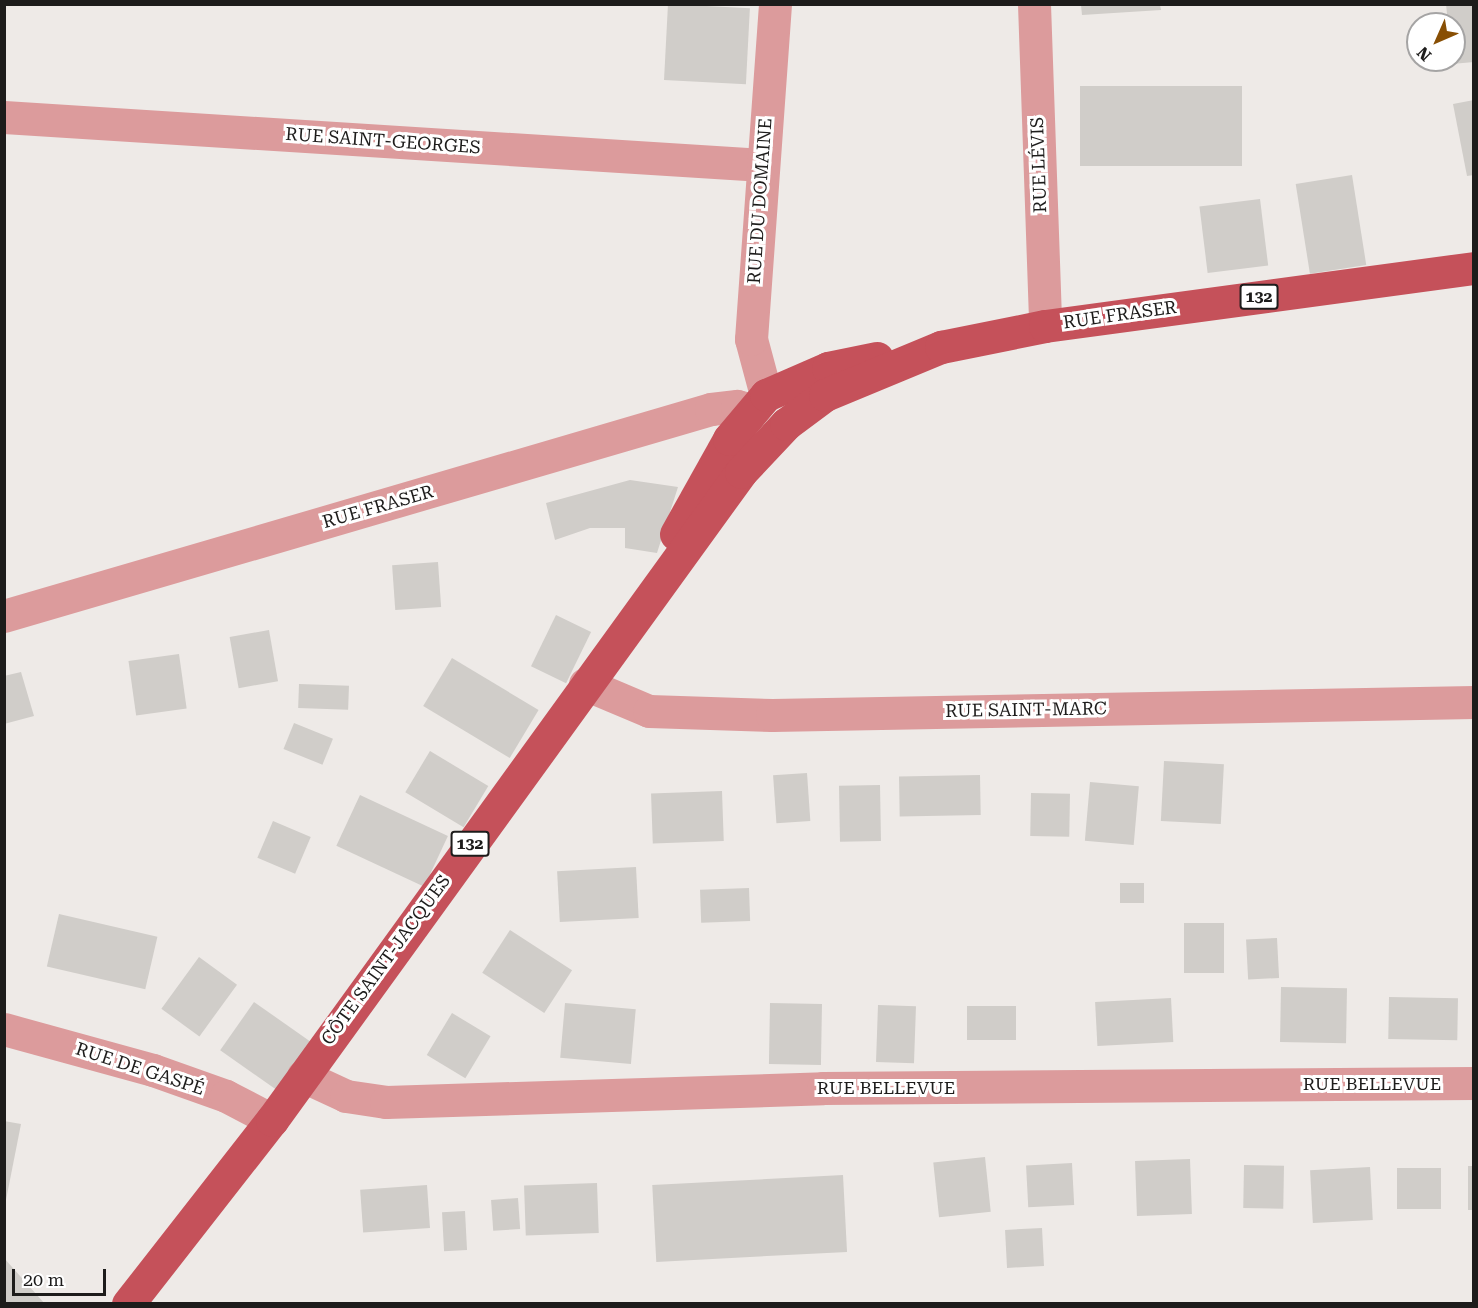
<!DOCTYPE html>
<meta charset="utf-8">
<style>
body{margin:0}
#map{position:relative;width:1478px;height:1308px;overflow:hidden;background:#eeeae7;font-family:"Roboto Serif",serif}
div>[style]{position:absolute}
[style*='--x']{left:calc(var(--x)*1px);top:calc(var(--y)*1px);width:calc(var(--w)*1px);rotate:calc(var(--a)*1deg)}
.building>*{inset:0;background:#d0cdc9;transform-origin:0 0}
.minor>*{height:33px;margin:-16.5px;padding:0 16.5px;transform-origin:16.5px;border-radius:16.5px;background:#dc9b9c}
.major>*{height:33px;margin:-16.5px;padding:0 16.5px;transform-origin:16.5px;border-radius:16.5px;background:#c5515a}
span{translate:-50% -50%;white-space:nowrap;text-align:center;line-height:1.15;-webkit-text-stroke:6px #fff;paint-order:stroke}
.shield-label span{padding:2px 4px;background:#fff;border:2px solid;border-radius:4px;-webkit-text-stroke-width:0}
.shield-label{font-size:16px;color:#1d1c1b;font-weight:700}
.street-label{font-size:18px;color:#1d1c1b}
.frame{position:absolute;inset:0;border:6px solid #1d1c1b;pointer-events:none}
.north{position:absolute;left:1406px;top:12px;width:60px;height:60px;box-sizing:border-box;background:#fff;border:2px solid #a5a4a4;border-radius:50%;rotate:225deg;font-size:16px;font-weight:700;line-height:24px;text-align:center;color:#1d1c1b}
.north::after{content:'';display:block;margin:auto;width:21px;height:27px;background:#884f04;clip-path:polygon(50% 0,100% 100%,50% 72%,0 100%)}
.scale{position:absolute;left:12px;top:1269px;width:94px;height:27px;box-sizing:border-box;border:3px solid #1d1c1b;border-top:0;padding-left:8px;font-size:18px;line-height:21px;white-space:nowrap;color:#1d1c1b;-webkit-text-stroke:4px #fff;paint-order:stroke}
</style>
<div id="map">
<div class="building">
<div style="left:668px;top:4px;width:82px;height:76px;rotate:3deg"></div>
<div style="clip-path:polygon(1446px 4px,1474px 4px,1474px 62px,1452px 64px,1454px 24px,1448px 24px)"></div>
<div style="clip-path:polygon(1081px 5px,1160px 5px,1161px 10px,1082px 15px)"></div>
<div style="left:1080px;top:86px;width:162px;height:80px"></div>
<div style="clip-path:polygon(1474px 100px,1474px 175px,1467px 176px,1453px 104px)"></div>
<div style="left:1352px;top:175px;width:91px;height:57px;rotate:81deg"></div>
<div style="left:1260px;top:199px;width:67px;height:61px;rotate:83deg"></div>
<div style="clip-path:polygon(630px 480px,678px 487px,657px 553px,625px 548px,625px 528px,590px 528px,555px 540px,546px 503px)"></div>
<div style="left:438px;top:562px;width:45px;height:46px;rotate:86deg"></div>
<div style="left:556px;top:615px;width:39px;height:57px;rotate:26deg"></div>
<div style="left:269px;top:630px;width:52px;height:40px;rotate:80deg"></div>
<div style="left:179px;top:654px;width:55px;height:51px;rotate:82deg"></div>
<div style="left:452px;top:658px;width:101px;height:56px;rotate:31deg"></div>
<div style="clip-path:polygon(21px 672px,34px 716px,4px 724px,4px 676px)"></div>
<div style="left:299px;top:684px;width:50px;height:24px;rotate:2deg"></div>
<div style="left:294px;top:723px;width:42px;height:28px;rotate:22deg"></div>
<div style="left:430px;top:751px;width:68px;height:48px;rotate:31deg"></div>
<div style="left:1164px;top:761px;width:60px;height:60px;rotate:3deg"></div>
<div style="left:807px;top:773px;width:48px;height:34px;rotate:86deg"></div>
<div style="left:980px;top:775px;width:40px;height:81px;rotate:89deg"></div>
<div style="left:1090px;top:782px;width:49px;height:59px;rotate:5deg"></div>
<div style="left:880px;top:785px;width:56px;height:41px;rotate:89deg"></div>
<div style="left:722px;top:791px;width:50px;height:71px;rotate:88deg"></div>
<div style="left:1031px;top:793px;width:39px;height:43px;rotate:1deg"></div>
<div style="left:360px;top:795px;width:97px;height:56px;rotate:25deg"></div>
<div style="left:273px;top:821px;width:41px;height:40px;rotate:23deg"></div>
<div style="left:636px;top:867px;width:51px;height:79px;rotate:87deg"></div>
<div style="left:1144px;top:883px;width:20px;height:24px;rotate:90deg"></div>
<div style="left:749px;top:888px;width:33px;height:49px;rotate:88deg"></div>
<div style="left:59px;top:914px;width:101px;height:54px;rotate:13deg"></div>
<div style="left:1184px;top:923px;width:40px;height:50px"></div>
<div style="left:510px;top:930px;width:74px;height:51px;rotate:33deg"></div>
<div style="left:1277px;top:938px;width:40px;height:31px;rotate:87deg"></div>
<div style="left:199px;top:957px;width:47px;height:64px;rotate:36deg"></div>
<div style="left:1281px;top:987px;width:66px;height:55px;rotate:1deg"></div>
<div style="left:1389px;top:997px;width:69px;height:42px;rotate:1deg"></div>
<div style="left:1171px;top:998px;width:44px;height:76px;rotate:87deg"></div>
<div style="left:254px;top:1002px;width:70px;height:59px;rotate:35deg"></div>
<div style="left:565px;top:1003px;width:71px;height:55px;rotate:5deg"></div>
<div style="left:770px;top:1003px;width:52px;height:61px;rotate:1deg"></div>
<div style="left:878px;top:1005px;width:38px;height:57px;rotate:2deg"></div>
<div style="left:967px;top:1006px;width:49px;height:34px"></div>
<div style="left:452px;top:1013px;width:45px;height:49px;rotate:31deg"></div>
<div style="clip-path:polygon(4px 1121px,21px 1124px,6px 1200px,4px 1200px)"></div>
<div style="left:985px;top:1157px;width:55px;height:52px;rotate:84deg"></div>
<div style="left:1190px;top:1159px;width:55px;height:55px;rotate:88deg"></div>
<div style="left:1072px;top:1163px;width:42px;height:46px;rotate:87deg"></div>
<div style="left:1244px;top:1165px;width:40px;height:43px;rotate:1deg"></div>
<div style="left:1468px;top:1166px;width:6px;height:44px"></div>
<div style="left:1370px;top:1167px;width:53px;height:60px;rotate:87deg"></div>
<div style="left:1397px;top:1168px;width:44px;height:41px"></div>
<div style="left:843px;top:1175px;width:77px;height:191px;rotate:87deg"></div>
<div style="left:597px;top:1183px;width:50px;height:73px;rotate:88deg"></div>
<div style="left:427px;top:1185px;width:43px;height:67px;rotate:86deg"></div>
<div style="left:518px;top:1198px;width:31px;height:27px;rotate:86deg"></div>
<div style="left:465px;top:1211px;width:39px;height:23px;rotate:87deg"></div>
<div style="left:1042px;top:1228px;width:38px;height:37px;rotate:87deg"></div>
<div style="clip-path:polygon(4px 1258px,45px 1304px,4px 1304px)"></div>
</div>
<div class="minor">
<div style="--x:1034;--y:4;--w:322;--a:88"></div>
<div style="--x:4;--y:117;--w:760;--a:3.62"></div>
<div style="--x:766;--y:395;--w:58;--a:-105"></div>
<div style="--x:751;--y:339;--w:336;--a:-85.9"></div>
<div style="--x:4;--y:616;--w:737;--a:-16.32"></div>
<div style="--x:711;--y:409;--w:26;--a:-7"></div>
<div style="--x:737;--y:406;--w:16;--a:15"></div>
<div style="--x:585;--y:684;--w:69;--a:22.9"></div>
<div style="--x:649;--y:711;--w:123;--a:1.9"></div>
<div style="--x:772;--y:715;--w:702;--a:-1.06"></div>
<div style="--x:4;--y:1029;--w:155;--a:15.4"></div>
<div style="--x:153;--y:1070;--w:77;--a:19.6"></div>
<div style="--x:226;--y:1096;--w:52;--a:27.6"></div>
<div style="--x:303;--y:1076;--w:47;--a:24.9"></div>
<div style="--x:346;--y:1096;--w:40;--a:8.5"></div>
<div style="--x:386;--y:1102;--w:437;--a:-1.8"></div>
<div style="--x:823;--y:1088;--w:651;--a:-0.44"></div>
</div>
<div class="major">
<div style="--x:676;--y:534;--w:109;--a:-60.8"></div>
<div style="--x:729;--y:439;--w:57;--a:-49.9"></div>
<div style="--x:766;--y:395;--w:68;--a:-23.5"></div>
<div style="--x:828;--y:368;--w:50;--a:-11.5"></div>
<div style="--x:128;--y:1304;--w:234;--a:-52"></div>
<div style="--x:272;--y:1120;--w:800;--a:-54.1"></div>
<div style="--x:741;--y:472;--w:66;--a:-46.8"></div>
<div style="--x:786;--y:424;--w:49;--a:-36.6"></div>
<div style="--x:825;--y:395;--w:126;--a:-22.5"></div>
<div style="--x:941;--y:347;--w:106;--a:-11.4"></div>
<div style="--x:1045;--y:326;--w:433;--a:-7.7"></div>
</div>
<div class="shield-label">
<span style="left:1259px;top:297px">132</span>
<span style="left:470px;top:844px">132</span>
</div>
<div class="street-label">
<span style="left:383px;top:141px;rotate:4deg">RUE SAINT-GEORGES</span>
<span style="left:1039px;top:165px;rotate:-92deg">RUE LÉVIS</span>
<span style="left:760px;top:201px;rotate:-86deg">RUE DU DOMAINE</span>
<span style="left:1120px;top:315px;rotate:-8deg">RUE FRASER</span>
<span style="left:378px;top:507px;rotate:-16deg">RUE FRASER</span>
<span style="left:1026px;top:710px;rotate:-1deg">RUE SAINT-MARC</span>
<span style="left:386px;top:960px;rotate:-54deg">CÔTE SAINT-JACQUES</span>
<span style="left:140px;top:1069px;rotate:18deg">RUE DE GASPÉ</span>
<span style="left:1372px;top:1084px">RUE BELLEVUE</span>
<span style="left:886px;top:1088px">RUE BELLEVUE</span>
</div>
<div class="frame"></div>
<div class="north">N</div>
<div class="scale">20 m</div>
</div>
